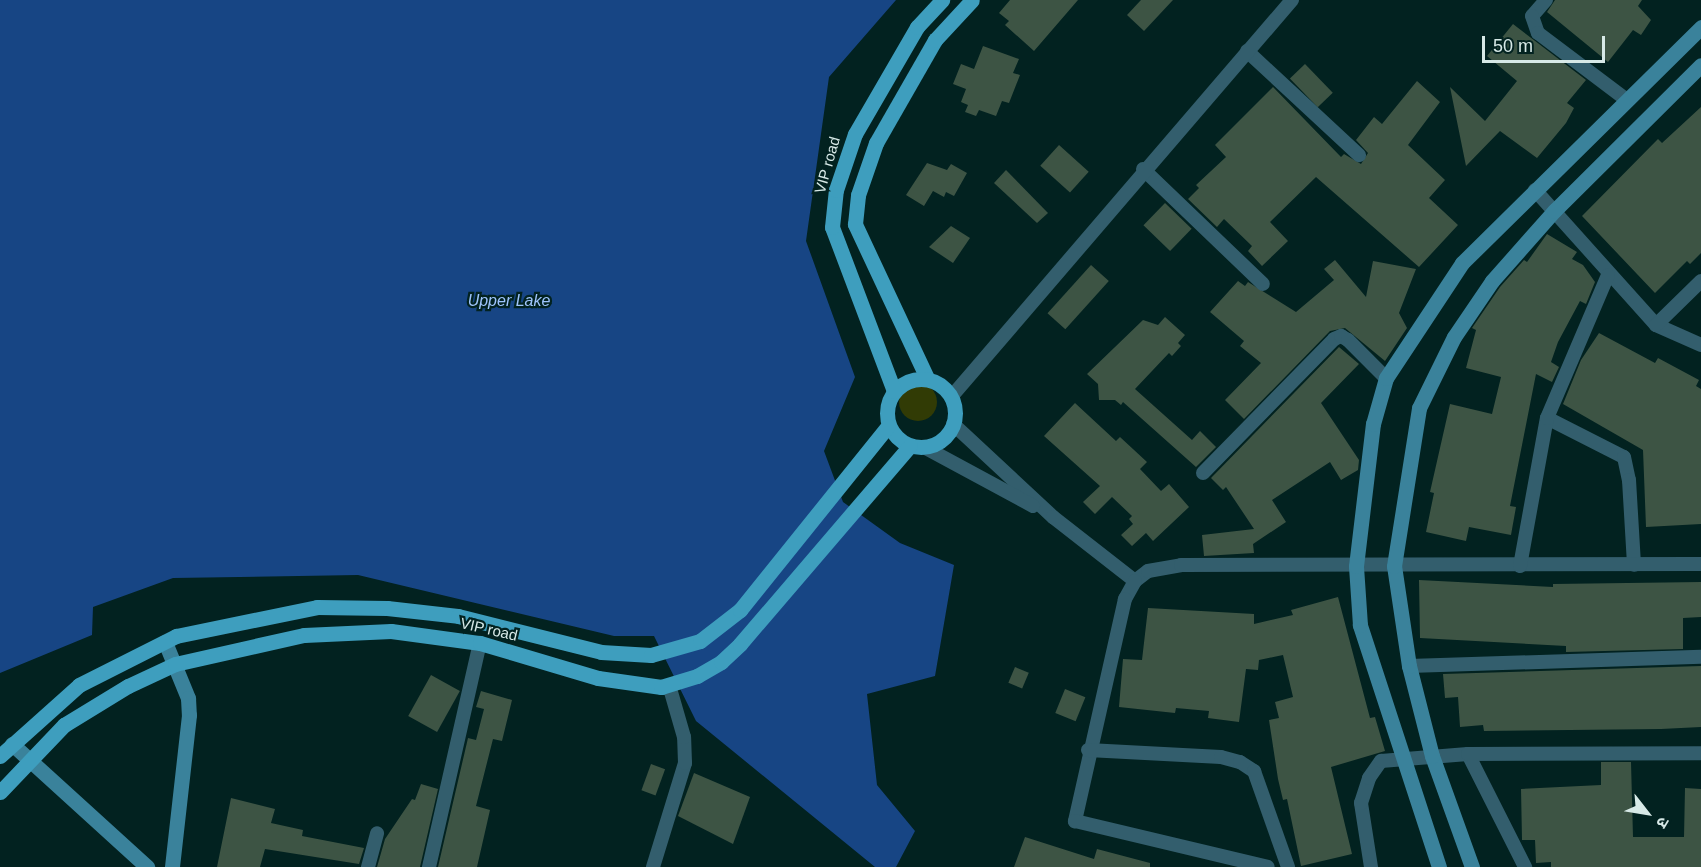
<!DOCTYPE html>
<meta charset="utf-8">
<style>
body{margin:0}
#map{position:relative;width:1701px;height:867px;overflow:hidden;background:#022220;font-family:Helvetica,"Noto Sans Devanagari",sans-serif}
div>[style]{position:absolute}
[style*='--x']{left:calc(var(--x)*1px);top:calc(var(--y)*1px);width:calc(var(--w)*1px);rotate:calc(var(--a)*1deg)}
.green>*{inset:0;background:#313b05}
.round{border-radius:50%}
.water>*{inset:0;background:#174584}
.building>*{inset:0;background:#3d5444;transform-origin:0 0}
.street>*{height:14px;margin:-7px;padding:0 7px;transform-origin:7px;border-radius:7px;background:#335e6d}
.secondary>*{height:15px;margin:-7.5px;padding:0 7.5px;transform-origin:7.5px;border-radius:7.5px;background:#3a829b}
.primary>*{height:15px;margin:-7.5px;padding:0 7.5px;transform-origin:7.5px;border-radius:7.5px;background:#3e9ebe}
.primary>.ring{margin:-7.5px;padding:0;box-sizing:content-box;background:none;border:15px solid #3e9ebe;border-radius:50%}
span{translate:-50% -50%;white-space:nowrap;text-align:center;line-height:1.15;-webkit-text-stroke:4.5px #022220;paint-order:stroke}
.street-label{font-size:15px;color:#d7e9e7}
.water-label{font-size:16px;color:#9ec4fc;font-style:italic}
.north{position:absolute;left:1617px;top:783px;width:60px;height:60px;-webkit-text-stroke:4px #022220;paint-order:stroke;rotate:121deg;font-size:16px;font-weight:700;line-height:24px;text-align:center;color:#d7e9e7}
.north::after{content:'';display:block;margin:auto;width:21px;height:27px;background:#d7e9e7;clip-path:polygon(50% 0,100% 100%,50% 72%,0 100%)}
.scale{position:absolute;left:1482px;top:36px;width:123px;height:27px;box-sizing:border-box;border:3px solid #d7e9e7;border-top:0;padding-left:8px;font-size:18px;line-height:21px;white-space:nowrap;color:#d7e9e7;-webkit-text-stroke:4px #022220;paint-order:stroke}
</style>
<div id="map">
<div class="green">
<div class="round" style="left:899px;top:383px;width:38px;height:38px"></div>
</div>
<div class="water">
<div style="clip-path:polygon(0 0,896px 0,829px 77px,806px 241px,855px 377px,824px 451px,843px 502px,900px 543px,954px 565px,935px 676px,867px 694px,877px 785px,915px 831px,896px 867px,875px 867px,696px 721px,654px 636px,614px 636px,358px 575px,173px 578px,93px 607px,92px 635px,0 673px)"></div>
</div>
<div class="building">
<div style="clip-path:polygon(1010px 0,1078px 0,1034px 51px,1005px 25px,1009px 21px,999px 13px)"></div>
<div style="clip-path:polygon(1141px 0,1173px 0,1144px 31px,1127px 15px)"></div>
<div style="clip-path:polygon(1555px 0,1642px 0,1638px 6px,1651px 20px,1641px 35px,1633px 30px,1608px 62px,1547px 12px)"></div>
<div style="clip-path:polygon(1513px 24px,1586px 80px,1567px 103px,1574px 108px,1566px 123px,1537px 158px,1500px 131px,1466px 166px,1450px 87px,1485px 121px,1517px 81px,1487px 56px)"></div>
<div style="clip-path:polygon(983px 46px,1019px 59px,1013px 73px,1020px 75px,1009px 103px,1002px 101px,996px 116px,979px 110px,976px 116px,965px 112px,968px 105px,961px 102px,966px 89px,953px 84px,961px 64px,974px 69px)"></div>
<div style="left:1305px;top:64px;width:40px;height:21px;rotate:46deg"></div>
<div style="clip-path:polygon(1417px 81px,1440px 102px,1408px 145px,1445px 180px,1429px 198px,1458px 225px,1419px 267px,1316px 177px,1270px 222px,1288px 241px,1262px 266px,1248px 251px,1252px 246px,1224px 219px,1217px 227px,1188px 199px,1199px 188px,1196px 185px,1226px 157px,1215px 145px,1273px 87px,1341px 157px,1344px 154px,1361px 164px,1368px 153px,1356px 140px,1374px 117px,1382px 124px)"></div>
<div style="clip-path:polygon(1701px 107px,1701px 253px,1690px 264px,1687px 261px,1655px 293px,1582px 216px,1658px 139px,1662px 143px)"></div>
<div style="left:1059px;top:145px;width:40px;height:28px;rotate:42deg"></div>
<div style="clip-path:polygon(927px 163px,947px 170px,951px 164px,967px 173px,954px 196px,946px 192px,944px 197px,933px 191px,924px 206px,906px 195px)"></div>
<div style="clip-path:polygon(1006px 170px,1048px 213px,1037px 223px,994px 183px)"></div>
<div style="left:1165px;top:203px;width:37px;height:31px;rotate:44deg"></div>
<div style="clip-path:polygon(951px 226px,970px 238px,953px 263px,929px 247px)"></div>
<div style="clip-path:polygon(1547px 234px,1577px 252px,1572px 259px,1583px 265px,1595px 282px,1586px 304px,1580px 301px,1558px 342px,1551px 362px,1559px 367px,1552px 382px,1536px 374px,1510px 506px,1516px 507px,1511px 535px,1469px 527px,1466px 541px,1426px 532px,1434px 493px,1430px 492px,1450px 404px,1492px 414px,1501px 377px,1466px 368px,1476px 330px,1472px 328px,1500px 287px,1524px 260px,1527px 262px)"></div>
<div style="clip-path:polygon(1335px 260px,1366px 297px,1373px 261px,1416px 269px,1399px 313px,1407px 328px,1385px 361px,1345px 328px,1330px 331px,1244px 419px,1225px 400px,1261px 363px,1240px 346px,1244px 341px,1210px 312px,1238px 281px,1245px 286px,1248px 282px,1296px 312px,1334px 280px,1324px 269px)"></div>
<div style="left:1091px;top:265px;width:24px;height:65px;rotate:42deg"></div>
<div style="clip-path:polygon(1165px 317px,1185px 335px,1178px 343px,1181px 346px,1172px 356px,1169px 353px,1135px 389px,1192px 440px,1200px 431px,1216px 447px,1196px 467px,1123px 402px,1121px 405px,1115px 400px,1099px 400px,1098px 384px,1087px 374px,1143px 320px,1158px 325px)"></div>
<div style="clip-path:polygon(1599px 333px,1655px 363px,1658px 358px,1699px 380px,1696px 386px,1701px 389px,1701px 524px,1646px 527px,1643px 450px,1563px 404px,1581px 360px)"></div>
<div style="clip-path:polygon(1339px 347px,1359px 364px,1321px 403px,1359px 460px,1358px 470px,1341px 480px,1330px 462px,1272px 500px,1286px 522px,1253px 544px,1254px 553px,1204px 556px,1202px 535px,1254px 529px,1226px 487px,1223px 490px,1211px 478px)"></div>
<div style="clip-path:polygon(1075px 403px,1116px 441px,1120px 437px,1147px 462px,1140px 469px,1161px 491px,1169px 484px,1189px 507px,1153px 541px,1146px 533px,1132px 546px,1121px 535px,1133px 524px,1129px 519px,1132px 516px,1112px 497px,1095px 514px,1083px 502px,1100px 486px,1044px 436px)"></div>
<div style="clip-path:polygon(1419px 580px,1553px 587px,1553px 584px,1701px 582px,1701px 617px,1683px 618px,1683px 649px,1566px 652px,1566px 646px,1420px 638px)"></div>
<div style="clip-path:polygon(1338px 597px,1370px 718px,1375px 717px,1385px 751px,1331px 767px,1352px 854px,1301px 866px,1287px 799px,1283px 800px,1278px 779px,1269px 720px,1279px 718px,1275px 702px,1293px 697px,1283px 655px,1259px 660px,1258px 670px,1246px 669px,1239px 722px,1208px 718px,1209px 711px,1176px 708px,1175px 713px,1119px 707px,1123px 659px,1142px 660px,1148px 608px,1254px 614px,1254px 624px,1293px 615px,1291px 610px)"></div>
<div style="clip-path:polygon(1701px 666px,1701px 727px,1661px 729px,1484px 731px,1483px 725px,1460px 727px,1458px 697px,1445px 698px,1443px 674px)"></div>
<div style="left:1015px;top:667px;width:15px;height:17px;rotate:23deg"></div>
<div style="left:431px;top:675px;width:33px;height:47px;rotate:29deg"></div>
<div style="left:1065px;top:689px;width:22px;height:26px;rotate:22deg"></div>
<div style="clip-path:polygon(481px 691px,512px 700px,502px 741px,493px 739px,476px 806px,490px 810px,477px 867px,438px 867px,468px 738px,476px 740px,484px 709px,476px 707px)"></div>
<div style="clip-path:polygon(1601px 762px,1631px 762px,1633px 837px,1684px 837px,1685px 788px,1701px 789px,1701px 867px,1551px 867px,1551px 862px,1536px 863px,1535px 840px,1522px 840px,1521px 789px,1601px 785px)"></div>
<div style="left:651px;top:764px;width:15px;height:28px;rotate:20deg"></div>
<div style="clip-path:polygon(694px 773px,750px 797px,733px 844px,678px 816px)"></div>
<div style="clip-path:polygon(421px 784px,438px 789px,420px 867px,377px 867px,385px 839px,412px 799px,415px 800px)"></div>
<div style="clip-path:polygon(231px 798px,275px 809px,271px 823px,303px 830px,302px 836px,364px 848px,359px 864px,265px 849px,260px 867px,217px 867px)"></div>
<div style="clip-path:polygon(1025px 837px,1094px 859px,1097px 849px,1150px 863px,1150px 867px,1014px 867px)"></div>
</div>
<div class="street">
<div style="--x:1546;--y:0;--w:21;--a:131"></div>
<div style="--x:1532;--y:16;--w:18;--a:71"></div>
<div style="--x:1538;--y:33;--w:111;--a:37"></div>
<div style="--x:1247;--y:51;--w:153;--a:42.9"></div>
<div style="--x:1143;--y:169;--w:166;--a:43.8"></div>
<div style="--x:1535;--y:190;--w:181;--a:48.1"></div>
<div style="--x:1656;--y:325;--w:49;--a:24"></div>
<div style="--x:1656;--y:325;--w:63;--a:-44.4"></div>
<div style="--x:952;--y:396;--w:522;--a:-49.35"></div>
<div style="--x:1547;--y:418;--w:86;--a:26.9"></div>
<div style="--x:1624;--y:457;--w:24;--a:78"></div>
<div style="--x:1629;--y:480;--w:85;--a:86.6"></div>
<div style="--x:953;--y:424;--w:137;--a:42.9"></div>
<div style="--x:1053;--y:517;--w:104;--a:38"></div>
<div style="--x:1135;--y:581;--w:16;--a:-38"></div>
<div style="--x:1148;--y:571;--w:34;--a:-10"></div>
<div style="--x:1181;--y:565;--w:520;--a:-0.11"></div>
<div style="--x:924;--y:447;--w:124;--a:28.4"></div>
<div style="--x:1203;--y:473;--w:187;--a:-45.6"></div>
<div style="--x:1334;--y:339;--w:8;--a:-23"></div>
<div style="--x:1341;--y:336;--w:8;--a:30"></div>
<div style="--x:1348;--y:340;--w:54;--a:45"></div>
<div style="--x:1520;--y:566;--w:150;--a:-79.7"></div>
<div style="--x:1547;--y:418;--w:155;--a:-66.9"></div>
<div style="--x:1135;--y:581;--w:21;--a:119"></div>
<div style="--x:1125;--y:599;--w:228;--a:102.7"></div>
<div style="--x:1075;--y:821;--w:198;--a:13.4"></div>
<div style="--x:1409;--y:666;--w:292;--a:-1.8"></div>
<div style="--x:1088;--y:750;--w:133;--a:3"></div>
<div style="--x:1221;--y:757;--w:20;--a:15"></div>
<div style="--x:1240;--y:762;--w:17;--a:33"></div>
<div style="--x:1254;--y:771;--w:102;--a:70.5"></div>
<div style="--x:1468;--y:754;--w:127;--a:63.2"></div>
<div style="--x:368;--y:867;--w:35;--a:-75"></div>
<div style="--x:429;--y:867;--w:230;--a:-77.2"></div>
<div style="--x:653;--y:867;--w:109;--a:-72.9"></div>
<div style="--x:685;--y:763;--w:26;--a:-92"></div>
<div style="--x:684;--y:737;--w:54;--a:-106.1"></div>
<div style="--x:1371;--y:867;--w:65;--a:-98.9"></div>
<div style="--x:1361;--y:803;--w:26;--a:-72"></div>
<div style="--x:1369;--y:778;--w:21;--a:-55"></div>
<div style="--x:1381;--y:761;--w:87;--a:-4.6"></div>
<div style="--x:1468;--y:754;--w:233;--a:-0.2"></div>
</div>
<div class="secondary">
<div style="--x:165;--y:642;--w:61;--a:67.7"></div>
<div style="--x:188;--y:698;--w:17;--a:87"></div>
<div style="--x:189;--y:715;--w:153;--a:96.4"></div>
<div style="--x:12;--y:744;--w:183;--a:42.3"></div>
<div style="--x:1439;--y:867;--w:255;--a:-108.1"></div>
<div style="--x:1360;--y:625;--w:59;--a:-93.9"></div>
<div style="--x:1356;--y:566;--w:143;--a:-83.2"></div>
<div style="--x:1373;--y:424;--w:48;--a:-74.2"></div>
<div style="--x:1386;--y:378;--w:138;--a:-56.5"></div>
<div style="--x:1462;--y:263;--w:336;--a:-44.6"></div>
<div style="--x:1472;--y:867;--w:118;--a:-109.8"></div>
<div style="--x:1432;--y:756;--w:93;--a:-104.3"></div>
<div style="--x:1409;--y:666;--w:101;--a:-98.5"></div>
<div style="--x:1394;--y:566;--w:160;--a:-81"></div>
<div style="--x:1419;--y:408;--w:79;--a:-63.8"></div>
<div style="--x:1454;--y:337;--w:68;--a:-55.8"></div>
<div style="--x:1492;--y:281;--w:94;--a:-48.5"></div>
<div style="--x:1554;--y:211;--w:207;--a:-44.8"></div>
</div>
<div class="primary">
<div style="--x:927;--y:378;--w:170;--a:-115.1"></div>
<div style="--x:855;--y:224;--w:29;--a:-84"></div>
<div style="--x:858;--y:195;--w:55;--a:-70.9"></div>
<div style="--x:876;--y:143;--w:119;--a:-60.2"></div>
<div style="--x:935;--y:40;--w:54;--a:-47.2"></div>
<div class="ring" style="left:887px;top:379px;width:53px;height:53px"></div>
<div style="--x:894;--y:391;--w:175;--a:-110.7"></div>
<div style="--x:832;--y:227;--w:37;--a:-84"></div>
<div style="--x:836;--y:190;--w:59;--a:-71.3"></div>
<div style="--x:855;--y:134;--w:124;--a:-59.9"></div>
<div style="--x:917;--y:27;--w:37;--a:-47"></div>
<div style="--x:0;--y:756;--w:106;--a:-41.9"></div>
<div style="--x:79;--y:685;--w:109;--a:-26.8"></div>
<div style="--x:176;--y:636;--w:144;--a:-11.6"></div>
<div style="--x:317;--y:607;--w:70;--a:0.8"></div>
<div style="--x:387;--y:608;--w:71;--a:6.4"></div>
<div style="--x:458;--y:616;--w:147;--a:14.1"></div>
<div style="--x:601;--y:652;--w:50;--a:3.4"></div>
<div style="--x:651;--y:655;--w:51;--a:-15.9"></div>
<div style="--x:700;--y:641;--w:51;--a:-37.8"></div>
<div style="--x:740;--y:610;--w:236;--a:-51.2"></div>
<div style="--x:0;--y:792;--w:93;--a:-46.3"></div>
<div style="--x:64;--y:725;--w:75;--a:-31.4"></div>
<div style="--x:128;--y:686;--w:52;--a:-25.1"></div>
<div style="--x:175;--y:664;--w:132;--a:-12.7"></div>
<div style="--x:304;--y:635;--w:87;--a:-2.6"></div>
<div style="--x:391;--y:631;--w:90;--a:7.7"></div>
<div style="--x:480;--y:643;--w:123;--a:16.5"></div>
<div style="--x:598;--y:678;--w:64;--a:8.1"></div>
<div style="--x:661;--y:687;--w:38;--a:-17"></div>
<div style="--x:697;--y:676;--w:28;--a:-30"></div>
<div style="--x:721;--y:662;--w:26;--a:-43"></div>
<div style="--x:740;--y:644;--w:261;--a:-49.4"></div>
</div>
<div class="street-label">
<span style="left:827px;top:165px;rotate:-74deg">VIP road</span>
<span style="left:489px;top:629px;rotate:13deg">VIP road</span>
</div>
<div class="water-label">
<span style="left:509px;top:301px">Upper Lake</span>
</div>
<div class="north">उ</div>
<div class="scale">50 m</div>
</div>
